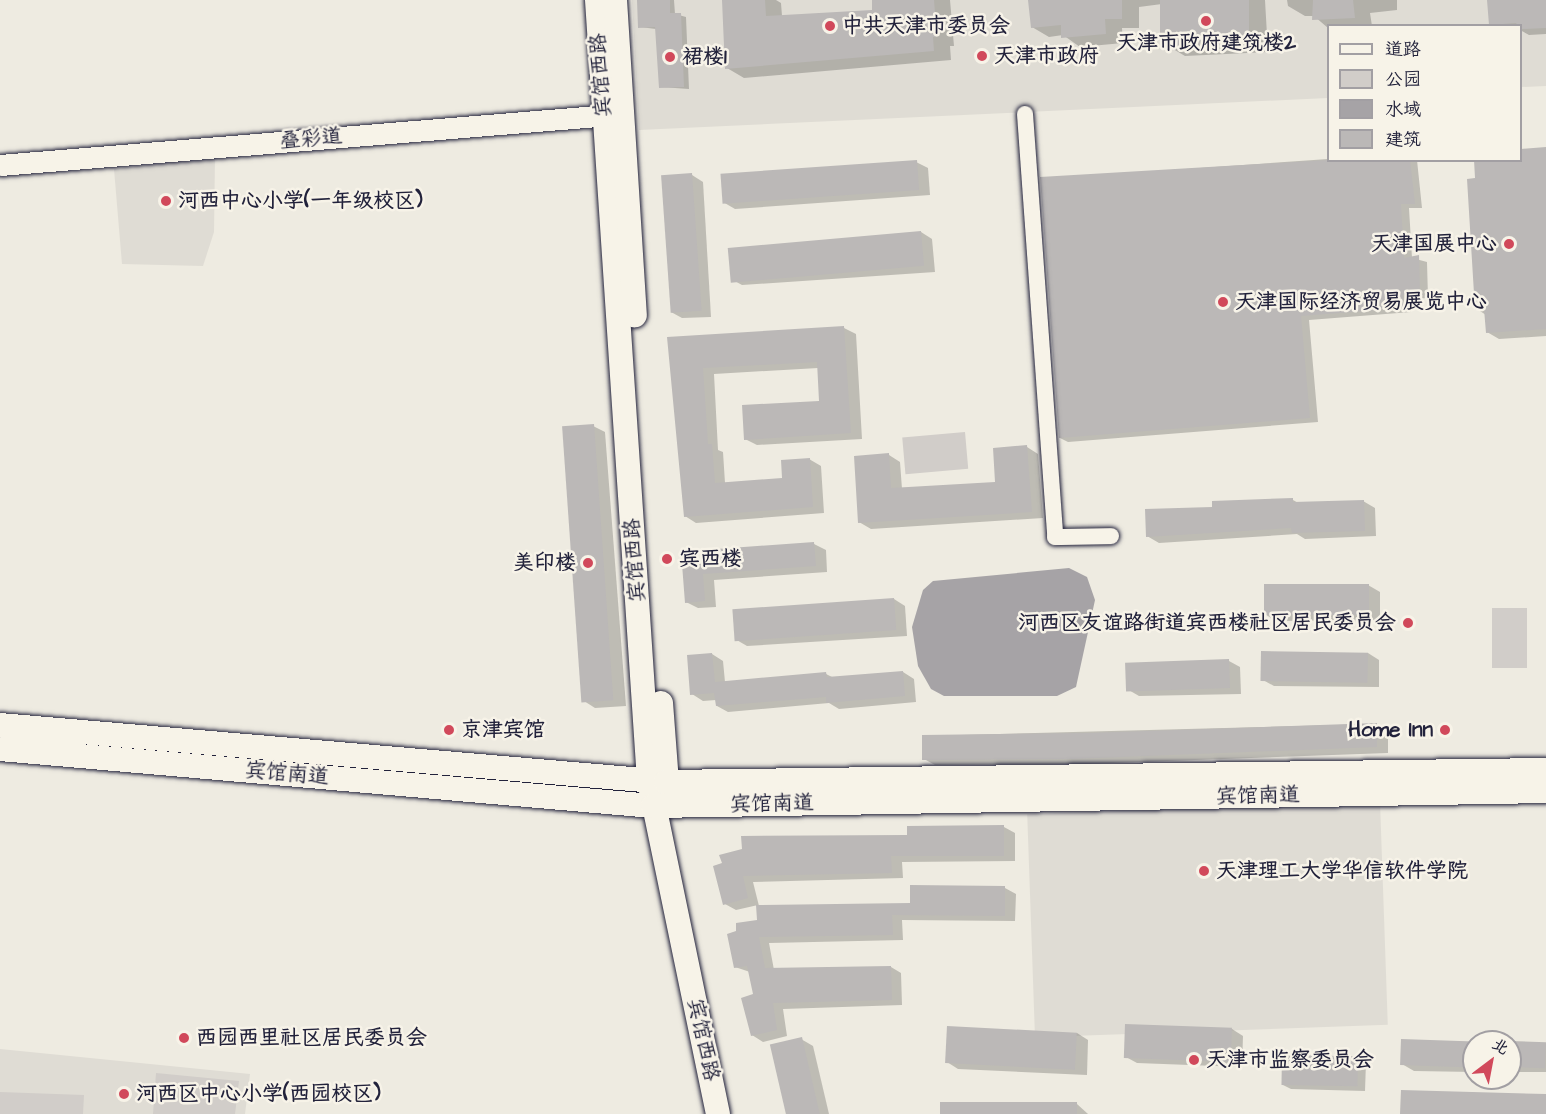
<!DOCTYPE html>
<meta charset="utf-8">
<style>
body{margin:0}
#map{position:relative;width:1546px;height:1114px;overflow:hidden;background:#eeebe1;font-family:"Architects Daughter","LXGW WenKai TC",sans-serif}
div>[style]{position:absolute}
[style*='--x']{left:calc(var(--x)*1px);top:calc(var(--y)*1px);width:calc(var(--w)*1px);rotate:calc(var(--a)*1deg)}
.built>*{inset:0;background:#dfdcd4;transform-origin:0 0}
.green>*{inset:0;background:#d1cdc9;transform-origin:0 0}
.water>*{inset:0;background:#a6a3a6}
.shadow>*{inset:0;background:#0003;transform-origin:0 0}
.building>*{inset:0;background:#bbb8b7;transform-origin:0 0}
.roads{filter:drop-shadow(0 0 2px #22223b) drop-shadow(0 0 2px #22223b)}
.minor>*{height:16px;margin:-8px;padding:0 8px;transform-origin:8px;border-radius:8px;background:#f7f3e8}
.tertiary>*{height:21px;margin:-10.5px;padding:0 10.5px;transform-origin:10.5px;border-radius:10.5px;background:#f7f3e8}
.secondary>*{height:24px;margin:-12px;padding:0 12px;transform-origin:12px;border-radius:12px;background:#f7f3e8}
.dots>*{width:16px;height:16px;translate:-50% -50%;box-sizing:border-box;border:3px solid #f7f3e8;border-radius:50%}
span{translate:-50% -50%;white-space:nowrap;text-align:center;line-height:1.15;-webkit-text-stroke:5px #f7f3e8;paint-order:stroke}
.poi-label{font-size:21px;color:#22223b;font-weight:700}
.left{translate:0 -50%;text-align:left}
.right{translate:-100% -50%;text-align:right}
.street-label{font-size:21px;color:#22223b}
.legend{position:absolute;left:1327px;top:24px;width:195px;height:138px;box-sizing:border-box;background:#f7f3e8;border:2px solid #a29fa3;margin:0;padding:8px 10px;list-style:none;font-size:18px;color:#22223b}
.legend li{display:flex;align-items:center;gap:12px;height:30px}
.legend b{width:30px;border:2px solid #a29fa3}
.north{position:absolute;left:1462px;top:1030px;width:60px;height:60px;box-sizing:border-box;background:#f7f3e8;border:2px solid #a29fa3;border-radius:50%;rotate:32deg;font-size:16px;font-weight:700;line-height:24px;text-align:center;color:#22223b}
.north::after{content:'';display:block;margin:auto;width:21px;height:27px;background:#d1495b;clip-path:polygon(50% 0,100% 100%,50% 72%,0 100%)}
</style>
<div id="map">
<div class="built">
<div style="clip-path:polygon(632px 0,1546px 0,1546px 86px,1521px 87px,1520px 26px,1328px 26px,1328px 98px,639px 130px)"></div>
<div style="clip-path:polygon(215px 157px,214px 232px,203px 266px,122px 264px,114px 169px)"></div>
<div style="left:1380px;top:802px;width:223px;height:353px;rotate:88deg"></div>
<div style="clip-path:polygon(0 1049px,250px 1074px,245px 1114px,0 1114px)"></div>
</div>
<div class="green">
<div style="left:965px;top:432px;width:37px;height:63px;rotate:85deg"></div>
<div style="left:1527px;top:608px;width:60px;height:35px;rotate:90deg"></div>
<div style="clip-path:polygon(156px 1073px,239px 1081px,235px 1114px,153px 1114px)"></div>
<div style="clip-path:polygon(0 1092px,84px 1095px,83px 1114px,0 1114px)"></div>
</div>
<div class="water">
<div style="clip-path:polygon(1069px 568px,1087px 577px,1095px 600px,1076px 687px,1057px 696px,944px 696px,931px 689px,918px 666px,912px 627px,923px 590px,933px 581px)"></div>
</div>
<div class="shadow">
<div style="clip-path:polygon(638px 0,674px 0,675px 14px,686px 17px,689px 89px,661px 87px,656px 29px,640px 27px)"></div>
<div style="clip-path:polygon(724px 0,776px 0,781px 3px,782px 16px,873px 11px,873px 0,950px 0,954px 46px,950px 46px,951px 60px,744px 78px,727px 68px)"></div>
<div style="clip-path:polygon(1029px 0,1265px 0,1268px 52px,1185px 56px,1168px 46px,1162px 4px,1139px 7px,1139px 28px,1122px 28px,1123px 43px,1080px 47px,1063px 35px,1049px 37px,1032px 27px)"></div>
<div style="clip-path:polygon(1287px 0,1397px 0,1397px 10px,1370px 13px,1372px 26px,1328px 28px,1314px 16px,1305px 16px,1288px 6px)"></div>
<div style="clip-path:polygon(1489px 0,1546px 0,1546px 34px,1529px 35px,1520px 30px,1520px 26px,1490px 24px)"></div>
<div style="clip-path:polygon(1546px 149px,1546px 336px,1499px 339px,1487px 332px,1486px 315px,1477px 309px,1477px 180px,1520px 160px,1520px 150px)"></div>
<div style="clip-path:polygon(1328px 159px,1417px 160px,1422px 208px,1409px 208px,1412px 258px,1427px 262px,1428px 298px,1411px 299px,1411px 312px,1309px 320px,1318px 422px,1068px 442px,1060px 438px,1042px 179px)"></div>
<div style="clip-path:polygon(916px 162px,928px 168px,930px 195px,735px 209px,723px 202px)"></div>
<div style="clip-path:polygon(692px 175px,703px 182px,711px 317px,682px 318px,671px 312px)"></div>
<div style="clip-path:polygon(921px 232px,932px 239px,935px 272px,742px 285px,731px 279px)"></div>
<div style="clip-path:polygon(844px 328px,856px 334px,862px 439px,757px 445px,745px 439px,821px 402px,818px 368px,714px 374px,718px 450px,723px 452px,725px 483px,784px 479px,809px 459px,821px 466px,824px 513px,696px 523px,685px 516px,669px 338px)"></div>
<div style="clip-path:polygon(593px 426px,605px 432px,626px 706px,595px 708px,584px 701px)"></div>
<div style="clip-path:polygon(1027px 447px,1038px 454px,1043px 518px,871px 529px,859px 522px,889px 455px,900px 462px,902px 489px,997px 483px)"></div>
<div style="clip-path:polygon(1293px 500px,1300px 504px,1363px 501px,1375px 508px,1376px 536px,1305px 539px,1297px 534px,1159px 543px,1147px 536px,1214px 508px)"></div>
<div style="clip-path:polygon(814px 544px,826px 550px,827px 572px,714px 580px,716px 607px,698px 608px,686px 602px,705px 563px,704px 551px)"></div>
<div style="clip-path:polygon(1368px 585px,1380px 592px,1380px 620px,1277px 621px,1266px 615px)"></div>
<div style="clip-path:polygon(894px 599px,905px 606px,907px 636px,747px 646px,735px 639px)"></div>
<div style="clip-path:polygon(1368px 653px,1379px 660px,1379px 687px,1274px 686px,1263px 680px)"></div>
<div style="clip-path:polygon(712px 654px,723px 661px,725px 682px,826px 674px,834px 678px,903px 672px,914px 679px,916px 702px,839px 709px,829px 703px,728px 712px,717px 706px,716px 700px,703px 701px,692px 694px)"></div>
<div style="clip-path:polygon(1229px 661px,1240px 667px,1241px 694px,1139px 696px,1127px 689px)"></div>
<div style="clip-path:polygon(1376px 724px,1388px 731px,1388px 753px,1084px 764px,935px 765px,924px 759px,924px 736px)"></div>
<div style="clip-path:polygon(1004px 827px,1015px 833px,1015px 861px,902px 862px,903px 878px,753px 882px,759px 906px,912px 904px,1005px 888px,1016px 894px,1015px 921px,902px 920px,903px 940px,769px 943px,774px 970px,891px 967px,901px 973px,902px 1005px,783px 1009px,787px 1036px,763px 1042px,752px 1035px,755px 995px,750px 972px,735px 967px,759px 921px,758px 905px,736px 910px,725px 904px,715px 867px,908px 836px)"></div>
<div style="clip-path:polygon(1232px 1029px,1243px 1036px,1242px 1067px,1137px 1063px,1126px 1057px)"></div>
<div style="clip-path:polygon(1077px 1033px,1088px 1040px,1087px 1075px,958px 1069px,947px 1062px)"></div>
<div style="clip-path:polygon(801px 1039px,813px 1046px,829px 1114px,788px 1114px)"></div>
<div style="clip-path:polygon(1403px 1041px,1474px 1042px,1474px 1072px,1414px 1071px,1402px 1064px)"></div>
<div style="left:1510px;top:1043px;width:36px;height:29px"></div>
<div style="clip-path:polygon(1357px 1057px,1366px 1062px,1365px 1091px,1291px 1089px,1283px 1085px)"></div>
<div style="clip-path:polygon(1077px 1104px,1088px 1114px,941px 1114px)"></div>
</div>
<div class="building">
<div style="clip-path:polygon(637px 0,670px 0,670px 13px,681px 13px,684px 87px,659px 88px,655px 27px,638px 28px)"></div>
<div style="clip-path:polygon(722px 0,765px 0,766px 16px,872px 10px,872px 0,934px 0,937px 37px,933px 37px,934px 51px,725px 69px)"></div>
<div style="clip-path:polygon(1028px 0,1122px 0,1122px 19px,1105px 19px,1106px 34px,1061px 38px,1061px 25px,1031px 28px)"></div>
<div style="left:1160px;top:0;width:89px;height:47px"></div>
<div style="clip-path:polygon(1313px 0,1353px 0,1355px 18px,1312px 20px)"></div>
<div style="clip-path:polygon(1487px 0,1546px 0,1546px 28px,1521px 29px,1516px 23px,1489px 25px)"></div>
<div style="clip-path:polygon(1546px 147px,1546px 329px,1486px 333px,1484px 309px,1475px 310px,1467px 179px,1475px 178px,1474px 160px,1521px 160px,1521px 149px)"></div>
<div style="left:917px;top:160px;width:30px;height:197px;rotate:86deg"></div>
<div style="clip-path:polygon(1329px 160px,1410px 160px,1415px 204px,1401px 204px,1404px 258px,1419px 255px,1420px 294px,1403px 295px,1403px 308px,1301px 316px,1310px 418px,1059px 438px,1040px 177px)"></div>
<div style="left:692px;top:173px;width:138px;height:31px;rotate:86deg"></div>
<div style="left:921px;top:231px;width:35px;height:194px;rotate:85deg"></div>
<div style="clip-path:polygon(844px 326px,851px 433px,744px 440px,742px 405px,819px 401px,817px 362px,703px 368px,708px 444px,712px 444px,715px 483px,782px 478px,781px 460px,810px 458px,813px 507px,684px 517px,667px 337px)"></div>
<div style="left:594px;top:424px;width:277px;height:32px;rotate:86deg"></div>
<div style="clip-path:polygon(1027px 445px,1032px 512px,858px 523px,854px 456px,889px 453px,891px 488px,995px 482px,993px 448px)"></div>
<div style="clip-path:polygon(1293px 498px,1293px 502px,1364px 500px,1365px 531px,1292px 533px,1291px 528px,1146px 537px,1145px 509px,1212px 507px,1212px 501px)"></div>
<div style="clip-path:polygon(814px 542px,816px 566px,703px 574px,705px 601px,685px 603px,682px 564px,703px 562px,703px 550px)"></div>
<div style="left:1369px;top:584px;width:31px;height:105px;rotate:90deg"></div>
<div style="left:894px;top:598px;width:32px;height:162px;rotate:86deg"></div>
<div style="left:1261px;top:651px;width:107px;height:30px;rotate:1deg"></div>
<div style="clip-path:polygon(712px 653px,715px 682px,826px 672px,827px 677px,903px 671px,905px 696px,826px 703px,826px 697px,716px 706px,714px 693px,690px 695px,687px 655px)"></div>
<div style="left:1229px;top:659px;width:29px;height:104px;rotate:88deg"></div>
<div style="clip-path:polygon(1377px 723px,1377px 747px,1071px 759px,922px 760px,922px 735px,1088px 733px)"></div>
<div style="clip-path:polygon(1004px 825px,1004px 856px,891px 856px,892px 873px,743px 876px,748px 898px,723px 905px,713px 866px,722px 863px,719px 855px,742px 849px,741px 836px,907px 835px,907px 826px)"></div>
<div style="clip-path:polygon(910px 885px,1005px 886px,1005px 916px,892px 915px,893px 935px,759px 937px,765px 968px,891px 966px,892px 1000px,773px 1003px,777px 1030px,751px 1036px,741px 998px,753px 994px,747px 966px,734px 968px,727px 934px,736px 931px,736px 923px,757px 920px,756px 905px,910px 903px)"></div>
<div style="left:1125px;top:1024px;width:107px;height:34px;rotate:2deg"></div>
<div style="left:947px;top:1026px;width:130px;height:37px;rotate:3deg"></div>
<div style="left:802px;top:1037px;width:79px;height:33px;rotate:77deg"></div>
<div style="left:1401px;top:1039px;width:73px;height:26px;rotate:2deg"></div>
<div style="left:1510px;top:1041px;width:36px;height:26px;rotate:2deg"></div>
<div style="left:1282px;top:1055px;width:76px;height:30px;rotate:1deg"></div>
<div style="clip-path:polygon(1401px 1090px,1546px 1094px,1546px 1114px,1400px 1114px)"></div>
<div style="left:940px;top:1102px;width:137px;height:12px"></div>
</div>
<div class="roads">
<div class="minor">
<div style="--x:1025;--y:114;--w:424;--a:85.9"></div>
<div style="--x:1055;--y:537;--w:56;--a:-1"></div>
</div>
<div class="tertiary">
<div style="--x:0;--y:165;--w:623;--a:-4.69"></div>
</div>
<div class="secondary">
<div style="--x:597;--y:0;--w:783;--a:86.19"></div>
<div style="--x:649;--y:781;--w:340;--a:78.3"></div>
<div style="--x:615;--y:0;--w:316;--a:86.4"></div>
<div style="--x:661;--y:703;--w:94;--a:85.7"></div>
<div style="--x:0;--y:725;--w:668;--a:4.89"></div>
<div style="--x:666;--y:782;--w:880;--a:-0.78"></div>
<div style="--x:0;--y:749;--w:655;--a:4.99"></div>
<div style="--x:653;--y:806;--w:893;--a:-0.96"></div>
</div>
</div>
<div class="dots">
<div style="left:1206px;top:21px;background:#d1495b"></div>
<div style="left:830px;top:26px;background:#d1495b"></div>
<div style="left:982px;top:56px;background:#d1495b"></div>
<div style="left:670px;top:57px;background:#d1495b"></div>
<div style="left:166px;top:201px;background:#d1495b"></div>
<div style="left:1509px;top:244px;background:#d1495b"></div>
<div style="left:1223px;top:302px;background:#d1495b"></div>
<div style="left:667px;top:559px;background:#d1495b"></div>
<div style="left:588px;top:563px;background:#d1495b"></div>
<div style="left:1408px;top:623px;background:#d1495b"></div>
<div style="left:449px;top:730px;background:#d1495b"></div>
<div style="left:1445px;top:730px;background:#d1495b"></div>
<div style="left:1204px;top:871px;background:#d1495b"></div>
<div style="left:184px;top:1038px;background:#d1495b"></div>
<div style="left:1194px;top:1060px;background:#d1495b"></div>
<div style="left:124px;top:1094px;background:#d1495b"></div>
</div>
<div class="poi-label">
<span class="left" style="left:842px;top:26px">中共天津市委员会</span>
<span style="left:1206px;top:43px">天津市政府建筑楼2</span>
<span class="left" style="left:994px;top:56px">天津市政府</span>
<span class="left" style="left:682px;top:57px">裙楼1</span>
<span class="left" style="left:178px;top:201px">河西中心小学(一年级校区)</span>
<span class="right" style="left:1497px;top:244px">天津国展中心</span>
<span class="left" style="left:1235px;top:302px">天津国际经济贸易展览中心</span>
<span class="left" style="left:679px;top:559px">宾西楼</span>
<span class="right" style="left:576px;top:563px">美印楼</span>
<span class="right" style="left:1396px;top:623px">河西区友谊路街道宾西楼社区居民委员会</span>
<span class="left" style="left:461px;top:730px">京津宾馆</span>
<span class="right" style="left:1433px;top:730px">Home Inn</span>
<span class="left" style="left:1216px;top:871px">天津理工大学华信软件学院</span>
<span class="left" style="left:196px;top:1038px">西园西里社区居民委员会</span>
<span class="left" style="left:1206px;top:1060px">天津市监察委员会</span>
<span class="left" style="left:136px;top:1094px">河西区中心小学(西园校区)</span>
</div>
<div class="street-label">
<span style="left:601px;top:75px;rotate:-94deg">宾馆西路</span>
<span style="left:311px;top:139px;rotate:-5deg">叠彩道</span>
<span style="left:635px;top:560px;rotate:-94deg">宾馆西路</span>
<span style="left:287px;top:774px;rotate:5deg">宾馆南道</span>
<span style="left:1258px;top:796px;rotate:-1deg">宾馆南道</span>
<span style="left:772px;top:804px;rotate:-1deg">宾馆南道</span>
<span style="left:703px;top:1040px;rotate:78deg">宾馆西路</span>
</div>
<ul class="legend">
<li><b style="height:8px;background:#f7f3e8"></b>道路</li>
<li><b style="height:16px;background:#d1cdc9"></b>公园</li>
<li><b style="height:16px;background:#a6a3a6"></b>水域</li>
<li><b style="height:16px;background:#bbb8b7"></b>建筑</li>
</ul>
<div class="north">北</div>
</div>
